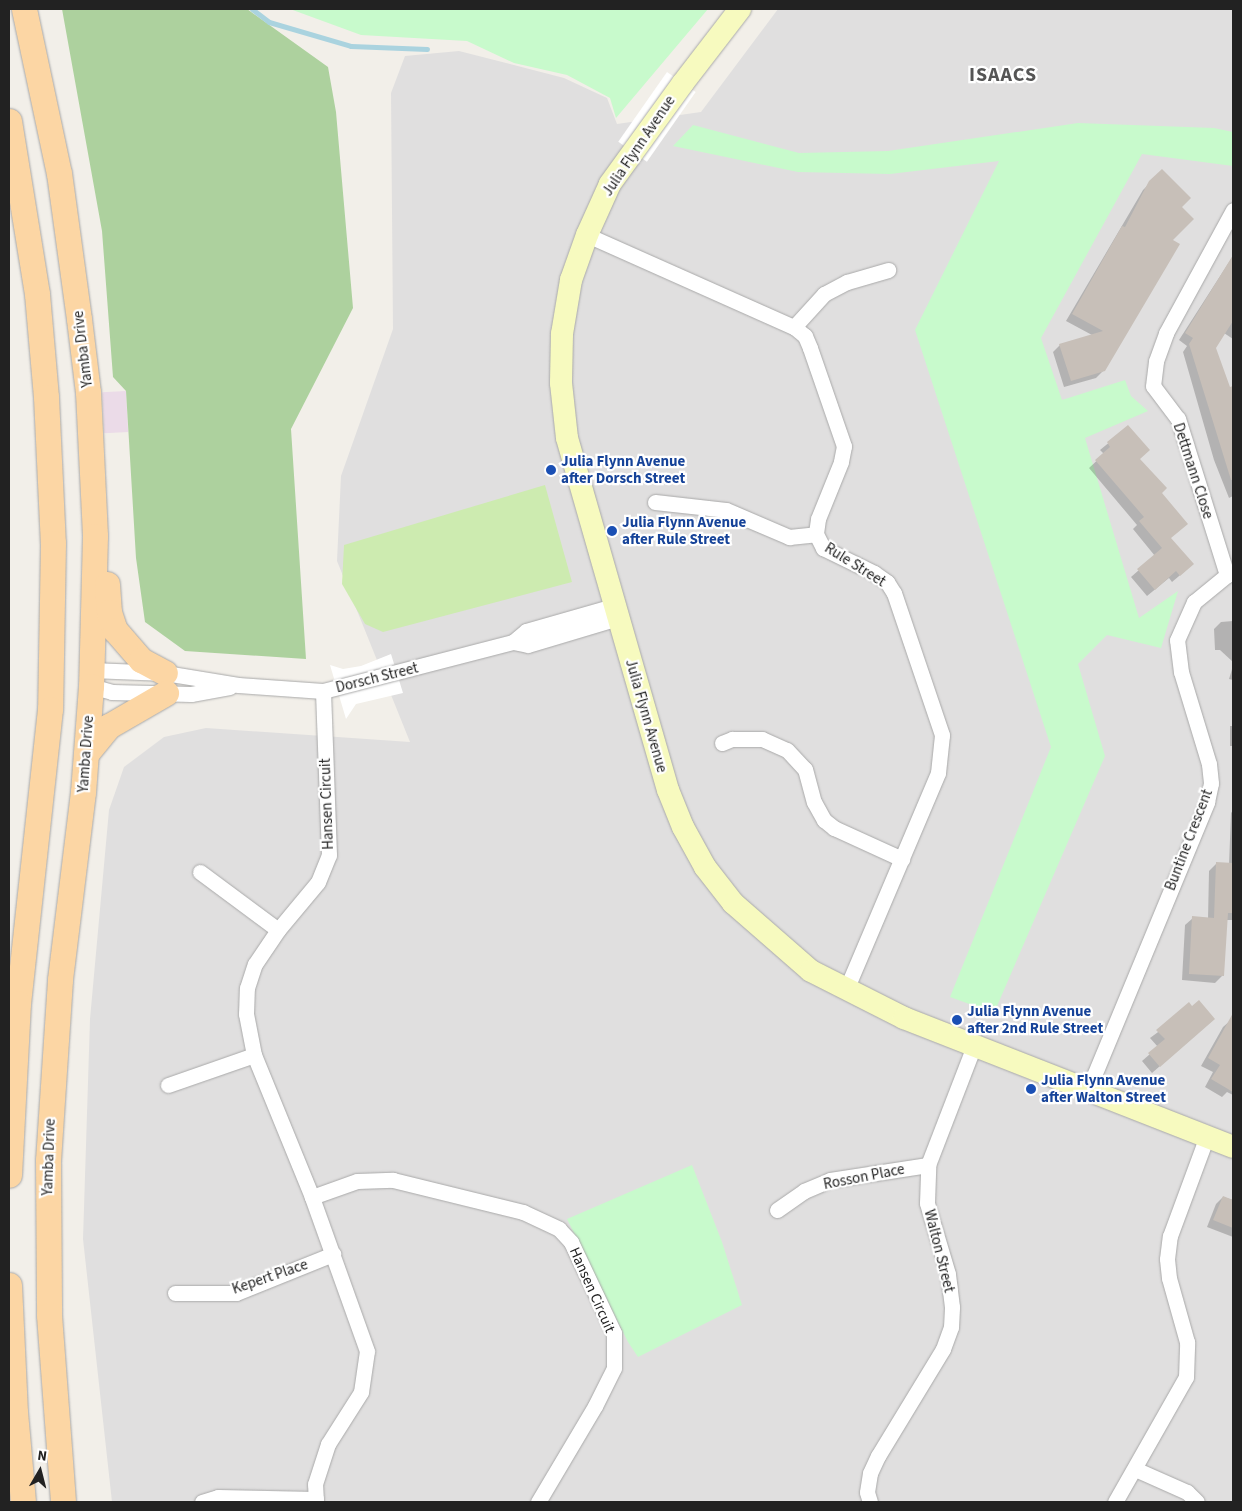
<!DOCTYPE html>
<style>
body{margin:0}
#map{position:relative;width:1242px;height:1511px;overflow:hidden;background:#f2efe9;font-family:"Source Sans 3",sans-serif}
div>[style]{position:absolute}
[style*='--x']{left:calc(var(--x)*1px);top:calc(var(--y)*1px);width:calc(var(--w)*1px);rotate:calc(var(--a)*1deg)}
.residential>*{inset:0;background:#e0dfdf}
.industrial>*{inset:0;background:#ebdbe8;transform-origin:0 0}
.grass>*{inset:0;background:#cdebb0}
.forest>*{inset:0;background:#add19e}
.park>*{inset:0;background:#c8facc}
.pier>*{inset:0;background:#fff;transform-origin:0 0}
.shadow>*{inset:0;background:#0003;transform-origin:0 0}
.stream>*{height:5px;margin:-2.5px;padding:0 2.5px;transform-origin:2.5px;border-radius:2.5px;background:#aad3df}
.building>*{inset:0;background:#c7bfb8}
.roads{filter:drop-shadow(0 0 1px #a9a9a9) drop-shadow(0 0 1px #a9a9a9)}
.street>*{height:15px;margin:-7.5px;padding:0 7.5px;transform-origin:7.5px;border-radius:7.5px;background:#fff}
.secondary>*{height:22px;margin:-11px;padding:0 11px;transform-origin:11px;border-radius:11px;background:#f7fabf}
.primary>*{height:25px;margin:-12.5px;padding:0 12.5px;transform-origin:12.5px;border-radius:12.5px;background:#fcd6a4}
.dots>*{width:14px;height:14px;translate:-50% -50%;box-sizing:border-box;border:2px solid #fff;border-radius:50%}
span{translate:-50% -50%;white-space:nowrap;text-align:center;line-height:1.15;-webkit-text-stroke:4.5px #fff;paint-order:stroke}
.street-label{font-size:15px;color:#222}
.transit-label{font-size:15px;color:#164399;font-weight:700}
.left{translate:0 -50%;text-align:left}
.district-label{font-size:20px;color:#555;font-weight:700;letter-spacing:1px}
.frame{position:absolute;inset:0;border:10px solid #222;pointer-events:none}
.north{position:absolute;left:15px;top:1446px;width:50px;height:50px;-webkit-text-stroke:4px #fff;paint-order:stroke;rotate:8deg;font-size:14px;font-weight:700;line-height:20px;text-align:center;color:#222}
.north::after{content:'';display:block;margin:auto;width:18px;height:22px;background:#222;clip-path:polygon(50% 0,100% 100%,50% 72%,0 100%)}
</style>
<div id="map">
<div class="residential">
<div style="clip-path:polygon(778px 9px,1233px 9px,1233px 1502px,112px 1502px,83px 1239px,90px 1019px,109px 810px,124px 767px,164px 737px,206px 728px,410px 742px,337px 561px,341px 476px,393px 329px,391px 93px,405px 56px,459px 51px,564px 78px,607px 98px,617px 124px,701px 112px)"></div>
</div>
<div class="industrial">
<div style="left:126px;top:391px;width:41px;height:24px;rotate:87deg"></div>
</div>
<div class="grass">
<div style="clip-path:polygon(545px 485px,572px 582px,383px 632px,365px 624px,342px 584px,344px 545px)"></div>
</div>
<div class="forest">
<div style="clip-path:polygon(62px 9px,247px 9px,328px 67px,336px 112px,353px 308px,291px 429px,306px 659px,185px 651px,145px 622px,136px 558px,126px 391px,113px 377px,102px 231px)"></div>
</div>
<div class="park">
<div style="clip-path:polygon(290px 9px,708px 9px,616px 118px,610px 98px,567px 75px,514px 63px,467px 41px,361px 35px)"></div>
<div style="clip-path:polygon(1078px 123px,1214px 128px,1233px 132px,1233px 166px,1142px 154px,1041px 338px,1062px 400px,1125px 380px,1131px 396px,1148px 411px,1085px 438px,1139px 618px,1178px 591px,1161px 648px,1107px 635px,1078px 664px,1105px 756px,994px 1013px,950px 997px,1051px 747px,915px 330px,999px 161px,890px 174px,798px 172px,673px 146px,693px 125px,799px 153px,888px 151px)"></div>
<div style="clip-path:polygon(692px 1165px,722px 1242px,742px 1305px,638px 1357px,628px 1342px,567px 1219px)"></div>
</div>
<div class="pier">
<div style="left:667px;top:72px;width:35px;height:85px;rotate:35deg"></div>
<div style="clip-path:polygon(391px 654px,403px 693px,356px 704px,346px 719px,330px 665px,343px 669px,361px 666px)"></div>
</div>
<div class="shadow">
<div style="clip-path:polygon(1162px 171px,1180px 207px,1171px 240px,1104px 370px,1096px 378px,1064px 387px,1053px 352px,1060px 345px,1092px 335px,1066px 321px,1143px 190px)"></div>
<div style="clip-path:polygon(1233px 256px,1233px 339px,1224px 333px,1215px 348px,1229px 389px,1233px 388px,1233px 496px,1229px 498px,1214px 460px,1183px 352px,1187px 346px,1179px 340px)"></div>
<div style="clip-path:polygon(1128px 427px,1139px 459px,1160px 493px,1170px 538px,1185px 571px,1172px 582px,1169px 578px,1147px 596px,1131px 577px,1155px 556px,1133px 529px,1137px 525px,1089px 468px,1104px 454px,1100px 450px)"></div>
<div style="clip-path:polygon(1233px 621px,1233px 662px,1220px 650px,1215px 650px,1214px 629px,1221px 622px)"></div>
<div style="clip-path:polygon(1233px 666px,1233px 680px,1229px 679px)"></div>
<div style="left:1233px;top:726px;width:20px;height:3px;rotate:90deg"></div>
<div style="clip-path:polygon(1233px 810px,1233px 920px,1226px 920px,1223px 975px,1215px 983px,1182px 980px,1185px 925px,1193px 918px,1208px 919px,1209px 871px,1217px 863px,1229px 864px,1231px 813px)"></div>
<div style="clip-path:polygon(1192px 1007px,1214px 1019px,1152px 1073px,1142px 1061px,1158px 1047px,1150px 1038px)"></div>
<div style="clip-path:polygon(1231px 1020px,1233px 1021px,1233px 1095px,1227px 1092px,1222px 1097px,1205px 1087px,1213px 1072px,1201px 1066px,1223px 1027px)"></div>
<div style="clip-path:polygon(1223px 1197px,1233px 1200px,1233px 1237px,1207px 1227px,1216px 1204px)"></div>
</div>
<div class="stream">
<div style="--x:252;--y:9;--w:21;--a:37"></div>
<div style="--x:269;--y:22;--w:85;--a:16.3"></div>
<div style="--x:351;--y:46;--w:76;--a:2.3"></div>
</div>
<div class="building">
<div style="clip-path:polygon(1162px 169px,1191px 198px,1182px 207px,1194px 219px,1173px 240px,1180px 244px,1105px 371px,1071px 381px,1059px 344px,1103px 331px,1072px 314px,1122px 226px,1125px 227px,1149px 181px)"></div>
<div style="clip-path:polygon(1233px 255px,1233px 321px,1216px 348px,1230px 387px,1233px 386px,1233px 480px,1231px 480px,1189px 344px,1193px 338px,1185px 333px)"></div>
<div style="clip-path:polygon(1128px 425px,1150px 450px,1140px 459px,1167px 488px,1162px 493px,1188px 524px,1171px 538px,1194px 564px,1180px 576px,1176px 571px,1155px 590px,1137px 569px,1162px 548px,1139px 521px,1144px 517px,1095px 460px,1110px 447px,1107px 442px)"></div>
<div style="clip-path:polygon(1216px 862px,1233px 863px,1233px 913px,1228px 913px,1224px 976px,1189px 974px,1192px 916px,1214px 918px)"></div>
<div style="clip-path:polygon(1199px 1000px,1215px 1019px,1160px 1067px,1148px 1053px,1165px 1039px,1156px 1030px,1189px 1002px,1192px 1006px)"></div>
<div style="clip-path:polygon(1233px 1013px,1233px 1092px,1211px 1079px,1220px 1065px,1208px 1058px)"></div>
<div style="clip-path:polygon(1223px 1196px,1233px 1200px,1233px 1228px,1213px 1220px)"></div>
</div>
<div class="roads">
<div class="street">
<div style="--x:587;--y:235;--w:227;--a:24"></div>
<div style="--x:794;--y:327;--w:14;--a:39"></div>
<div style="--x:805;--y:336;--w:13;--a:67"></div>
<div style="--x:810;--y:348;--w:104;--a:70.9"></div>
<div style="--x:844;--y:446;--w:16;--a:101"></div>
<div style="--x:841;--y:462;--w:61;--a:112"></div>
<div style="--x:818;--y:519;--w:15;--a:98"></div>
<div style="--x:816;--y:534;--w:16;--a:63"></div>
<div style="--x:823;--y:548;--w:57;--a:26.1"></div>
<div style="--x:874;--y:573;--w:16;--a:35"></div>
<div style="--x:887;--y:582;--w:13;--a:58"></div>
<div style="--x:894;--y:593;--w:150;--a:71.3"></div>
<div style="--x:942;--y:735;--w:38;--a:96"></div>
<div style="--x:938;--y:773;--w:236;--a:113"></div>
<div style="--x:794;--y:327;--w:45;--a:-47.7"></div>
<div style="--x:824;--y:294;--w:26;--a:-28"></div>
<div style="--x:847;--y:282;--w:43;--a:-16.3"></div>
<div style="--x:655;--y:502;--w:71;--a:6.4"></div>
<div style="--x:726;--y:510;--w:69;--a:23.2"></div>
<div style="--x:789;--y:537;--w:27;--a:-6"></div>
<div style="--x:1227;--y:575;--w:164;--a:-107.4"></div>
<div style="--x:1178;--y:419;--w:41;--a:-127.1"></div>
<div style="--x:1153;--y:386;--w:25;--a:-83"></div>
<div style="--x:1156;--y:361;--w:30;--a:-70"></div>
<div style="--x:1166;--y:333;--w:140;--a:-61.4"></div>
<div style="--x:513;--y:642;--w:17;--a:-40"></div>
<div style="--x:526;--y:631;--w:91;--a:-15.9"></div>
<div style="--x:91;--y:670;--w:74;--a:2.3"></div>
<div style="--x:165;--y:673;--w:74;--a:9.3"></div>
<div style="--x:238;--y:685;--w:85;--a:4"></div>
<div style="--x:323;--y:691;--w:196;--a:-14.5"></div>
<div style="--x:513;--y:642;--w:15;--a:11"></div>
<div style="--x:528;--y:645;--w:94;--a:-16.7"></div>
<div style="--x:91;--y:686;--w:22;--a:16"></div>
<div style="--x:112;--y:692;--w:79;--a:1.5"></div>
<div style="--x:191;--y:694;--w:39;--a:-10"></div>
<div style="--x:722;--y:743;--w:11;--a:-22"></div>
<div style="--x:732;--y:739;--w:30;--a:0"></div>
<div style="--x:762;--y:739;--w:27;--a:24"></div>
<div style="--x:787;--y:750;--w:26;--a:47"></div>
<div style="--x:805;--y:769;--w:34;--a:75"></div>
<div style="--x:814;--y:802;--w:21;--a:61"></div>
<div style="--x:824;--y:820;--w:13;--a:39"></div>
<div style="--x:834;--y:828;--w:75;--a:24.5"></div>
<div style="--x:200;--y:872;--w:97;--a:36.6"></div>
<div style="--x:168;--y:1085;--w:91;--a:-19.2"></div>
<div style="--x:1088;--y:1090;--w:312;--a:-67.5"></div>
<div style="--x:1207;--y:802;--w:19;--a:-78"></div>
<div style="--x:1211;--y:783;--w:19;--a:-96"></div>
<div style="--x:1209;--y:764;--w:96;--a:-106.9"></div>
<div style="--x:1181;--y:672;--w:32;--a:-97"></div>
<div style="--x:1177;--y:640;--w:42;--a:-65.9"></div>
<div style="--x:1194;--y:602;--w:43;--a:-39.3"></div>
<div style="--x:1227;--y:575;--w:6;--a:-18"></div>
<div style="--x:312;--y:1197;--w:48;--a:-19.6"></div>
<div style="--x:357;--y:1181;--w:36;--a:-2"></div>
<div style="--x:393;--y:1180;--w:134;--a:13.8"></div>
<div style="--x:523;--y:1212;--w:40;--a:25"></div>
<div style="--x:559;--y:1229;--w:18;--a:47"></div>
<div style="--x:571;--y:1242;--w:101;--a:64.7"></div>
<div style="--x:614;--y:1333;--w:35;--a:90"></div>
<div style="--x:614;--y:1368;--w:42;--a:116.6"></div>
<div style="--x:595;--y:1406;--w:112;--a:120.7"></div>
<div style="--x:777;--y:1210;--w:33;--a:-35"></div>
<div style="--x:804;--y:1191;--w:28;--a:-23"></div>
<div style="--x:830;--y:1180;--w:99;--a:-8.7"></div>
<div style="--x:175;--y:1293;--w:61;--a:0"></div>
<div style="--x:236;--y:1293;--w:105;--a:-21.9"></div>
<div style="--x:1135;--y:1469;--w:57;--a:23.9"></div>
<div style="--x:1187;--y:1492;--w:14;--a:45"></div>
<div style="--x:202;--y:1502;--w:17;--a:-17"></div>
<div style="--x:218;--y:1497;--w:98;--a:1.2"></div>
<div style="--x:316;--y:1502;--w:18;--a:-93"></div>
<div style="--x:315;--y:1484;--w:42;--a:-72"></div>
<div style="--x:328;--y:1444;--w:62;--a:-57.6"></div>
<div style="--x:361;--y:1392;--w:41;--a:-81.7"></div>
<div style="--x:367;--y:1351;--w:164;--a:-109.7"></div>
<div style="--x:312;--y:1197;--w:153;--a:-112.2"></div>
<div style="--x:254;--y:1055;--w:42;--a:-101"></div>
<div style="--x:246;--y:1014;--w:26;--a:-88"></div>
<div style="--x:247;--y:988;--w:25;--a:-72"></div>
<div style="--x:255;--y:964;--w:41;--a:-55.9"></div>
<div style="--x:278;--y:930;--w:62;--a:-50.2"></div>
<div style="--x:318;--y:882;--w:29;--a:-68"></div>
<div style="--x:329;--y:855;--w:164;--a:-92.1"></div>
<div style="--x:870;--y:1502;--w:10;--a:-107"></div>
<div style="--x:867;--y:1492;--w:19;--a:-81"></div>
<div style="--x:870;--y:1473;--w:19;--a:-65"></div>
<div style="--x:878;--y:1456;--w:125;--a:-58.7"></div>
<div style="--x:943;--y:1349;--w:23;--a:-70"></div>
<div style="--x:951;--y:1327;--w:20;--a:-87"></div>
<div style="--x:952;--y:1307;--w:33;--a:-97"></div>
<div style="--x:948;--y:1274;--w:74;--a:-106.5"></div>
<div style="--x:927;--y:1203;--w:38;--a:-88"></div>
<div style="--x:928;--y:1165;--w:128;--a:-68.9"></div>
<div style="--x:1115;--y:1502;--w:144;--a:-60.4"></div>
<div style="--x:1186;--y:1377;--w:35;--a:-88"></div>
<div style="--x:1187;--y:1342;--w:66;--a:-105.7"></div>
<div style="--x:1169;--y:1278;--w:19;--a:-96"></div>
<div style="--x:1167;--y:1259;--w:23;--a:-83"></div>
<div style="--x:1170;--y:1236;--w:107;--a:-69.7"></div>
</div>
<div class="secondary">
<div style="--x:740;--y:9;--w:93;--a:127.6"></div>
<div style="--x:683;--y:83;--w:125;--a:125.9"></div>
<div style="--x:610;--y:184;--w:56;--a:114.3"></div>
<div style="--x:587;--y:235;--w:48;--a:109.6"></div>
<div style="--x:571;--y:280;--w:55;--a:99.5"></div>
<div style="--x:562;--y:334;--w:49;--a:91.2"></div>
<div style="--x:561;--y:383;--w:55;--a:83.8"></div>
<div style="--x:567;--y:438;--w:366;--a:74"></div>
<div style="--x:668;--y:790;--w:40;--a:68"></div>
<div style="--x:683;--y:827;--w:46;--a:61.2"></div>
<div style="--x:705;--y:867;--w:46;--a:52.1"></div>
<div style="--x:733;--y:903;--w:103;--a:41.1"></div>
<div style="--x:811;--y:971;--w:104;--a:26.8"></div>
<div style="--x:904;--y:1018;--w:353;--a:21.4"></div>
</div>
<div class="primary">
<div style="--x:24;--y:9;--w:168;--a:78"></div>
<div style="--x:59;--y:173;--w:147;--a:82.2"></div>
<div style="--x:79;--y:319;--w:74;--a:83"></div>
<div style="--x:88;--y:392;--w:144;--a:87.2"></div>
<div style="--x:95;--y:536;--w:150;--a:91.5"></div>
<div style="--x:91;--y:686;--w:106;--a:94.3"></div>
<div style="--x:83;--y:792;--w:189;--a:97"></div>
<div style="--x:60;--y:980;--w:180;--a:93.8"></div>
<div style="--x:48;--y:1160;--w:155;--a:89.6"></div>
<div style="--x:49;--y:1315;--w:188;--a:85.7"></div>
<div style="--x:9;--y:121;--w:175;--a:80.8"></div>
<div style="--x:37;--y:294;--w:103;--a:85"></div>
<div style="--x:46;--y:397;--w:146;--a:87.3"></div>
<div style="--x:53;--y:543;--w:166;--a:91"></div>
<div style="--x:50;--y:709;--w:296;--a:96.2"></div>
<div style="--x:18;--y:1003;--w:172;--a:93"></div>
<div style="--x:107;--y:584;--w:28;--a:86"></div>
<div style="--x:109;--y:612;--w:19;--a:72"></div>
<div style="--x:115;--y:630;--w:40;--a:49"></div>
<div style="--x:141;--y:660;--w:27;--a:28"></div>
<div style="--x:86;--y:754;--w:36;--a:-51"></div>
<div style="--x:109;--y:726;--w:66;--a:-30.1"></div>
<div style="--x:9;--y:1285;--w:127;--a:87.3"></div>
<div style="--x:15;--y:1412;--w:90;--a:84.9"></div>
</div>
</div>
<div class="dots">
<div style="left:551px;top:470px;background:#1a4fb4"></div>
<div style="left:612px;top:531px;background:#1a4fb4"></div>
<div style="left:957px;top:1020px;background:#1a4fb4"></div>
<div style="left:1031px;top:1089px;background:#1a4fb4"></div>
</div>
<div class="street-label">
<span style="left:639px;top:146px;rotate:-56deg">Julia Flynn Avenue</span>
<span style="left:83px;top:349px;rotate:-97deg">Yamba Drive</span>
<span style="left:1193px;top:471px;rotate:72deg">Dettmann Close</span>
<span style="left:855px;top:565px;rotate:32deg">Rule Street</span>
<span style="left:377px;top:678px;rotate:-14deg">Dorsch Street</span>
<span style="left:646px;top:716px;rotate:74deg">Julia Flynn Avenue</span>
<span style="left:86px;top:754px;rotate:-86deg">Yamba Drive</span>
<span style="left:327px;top:804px;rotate:-92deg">Hansen Circuit</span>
<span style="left:1189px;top:840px;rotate:-69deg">Buntine Crescent</span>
<span style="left:49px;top:1157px;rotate:-88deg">Yamba Drive</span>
<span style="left:864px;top:1177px;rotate:-11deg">Rosson Place</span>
<span style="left:939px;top:1251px;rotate:76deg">Walton Street</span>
<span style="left:270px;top:1277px;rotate:-19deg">Kepert Place</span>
<span style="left:592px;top:1290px;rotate:66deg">Hansen Circuit</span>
</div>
<div class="transit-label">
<span class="left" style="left:561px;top:470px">Julia Flynn Avenue<br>after Dorsch Street</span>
<span class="left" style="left:622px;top:531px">Julia Flynn Avenue<br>after Rule Street</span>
<span class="left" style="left:967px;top:1020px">Julia Flynn Avenue<br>after 2nd Rule Street</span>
<span class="left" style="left:1041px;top:1089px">Julia Flynn Avenue<br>after Walton Street</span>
</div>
<div class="district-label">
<span style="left:1003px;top:75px">ISAACS</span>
</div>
<div class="frame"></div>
<div class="north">N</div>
</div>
